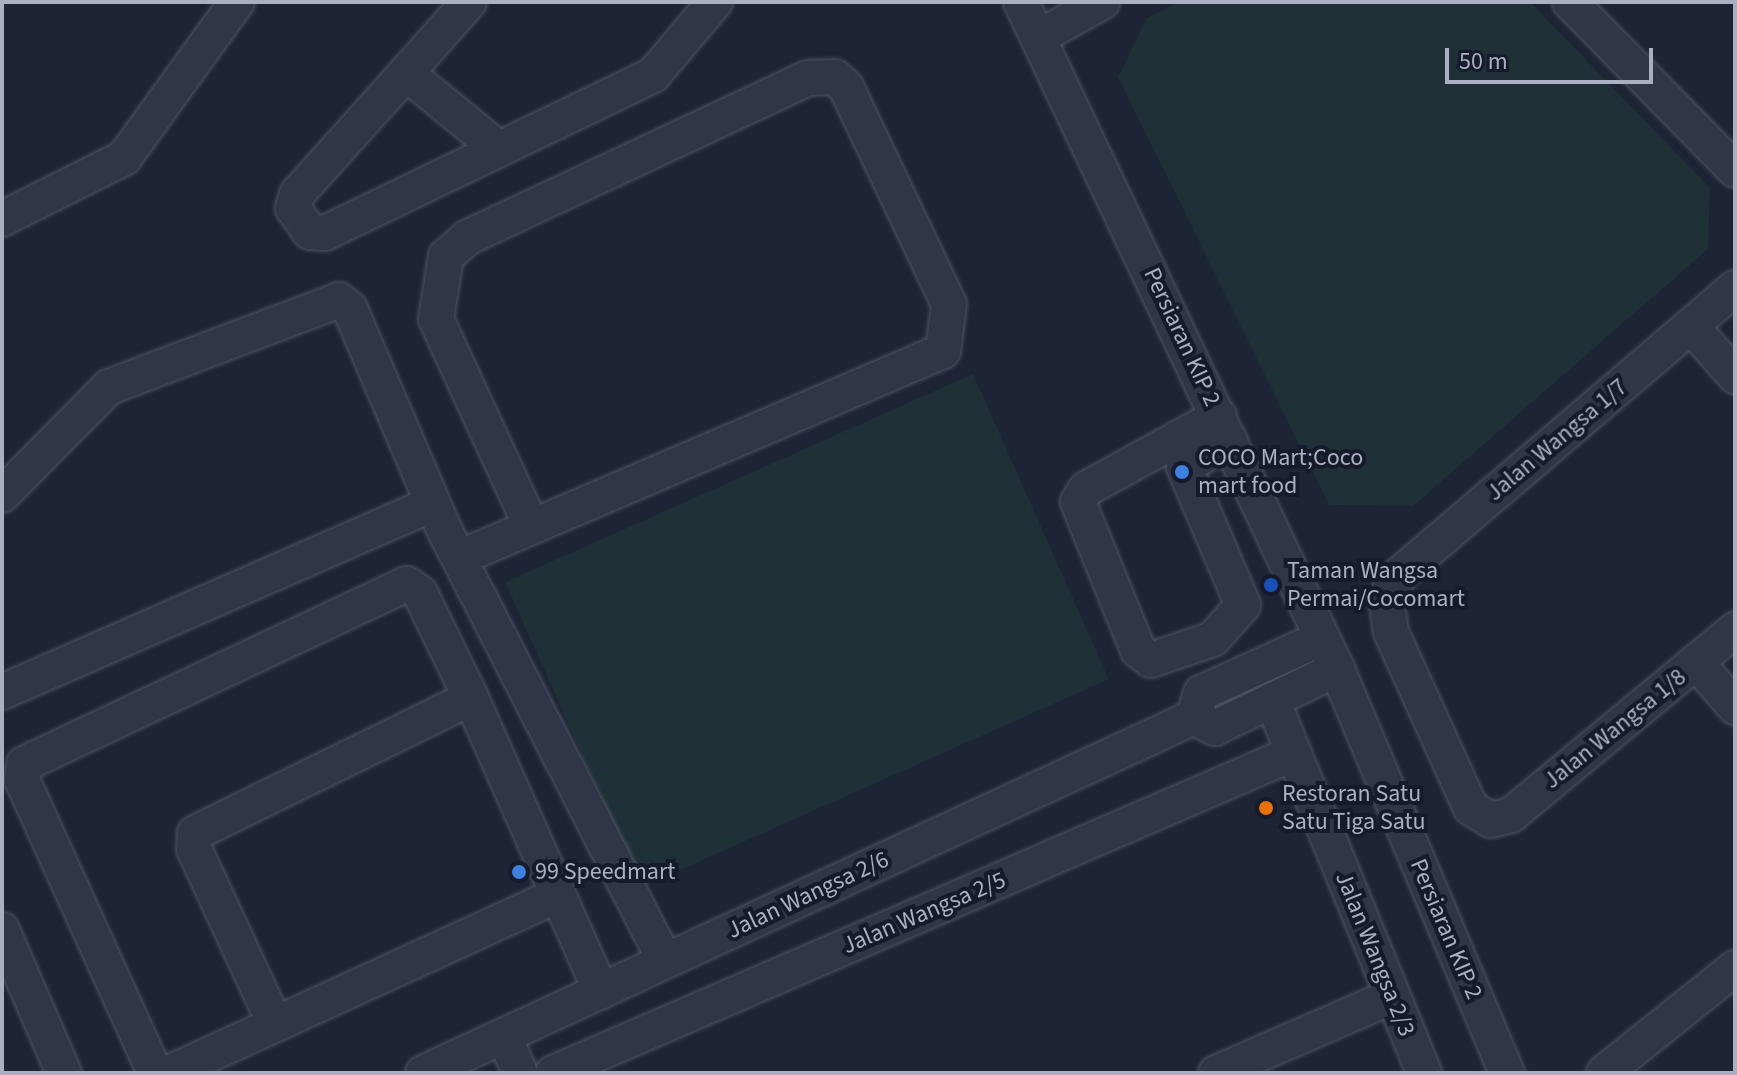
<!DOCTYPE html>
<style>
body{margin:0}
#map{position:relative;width:1737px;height:1075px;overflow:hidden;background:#1d2436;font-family:"Source Sans 3",sans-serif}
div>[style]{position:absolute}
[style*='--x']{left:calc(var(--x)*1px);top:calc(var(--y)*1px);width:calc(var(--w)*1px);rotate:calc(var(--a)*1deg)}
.green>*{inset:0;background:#1f3037;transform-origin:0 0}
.roads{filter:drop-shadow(0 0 2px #4e5365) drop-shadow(0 0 2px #4e5365)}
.minor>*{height:34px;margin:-17px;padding:0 17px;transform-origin:17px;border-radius:17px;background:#303647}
.dots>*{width:22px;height:22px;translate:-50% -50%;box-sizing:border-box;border:4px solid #161b2b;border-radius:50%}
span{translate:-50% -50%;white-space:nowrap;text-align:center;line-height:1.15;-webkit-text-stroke:8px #161b2b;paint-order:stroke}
.street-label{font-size:24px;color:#aab0c4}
.poi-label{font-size:24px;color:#aab0c4}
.left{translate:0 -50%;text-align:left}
.frame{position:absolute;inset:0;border:4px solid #aab0c4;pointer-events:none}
.scale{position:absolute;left:1445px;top:48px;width:208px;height:36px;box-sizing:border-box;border:4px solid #aab0c4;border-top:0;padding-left:10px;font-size:24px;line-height:28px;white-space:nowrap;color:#aab0c4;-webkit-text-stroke:6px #161b2b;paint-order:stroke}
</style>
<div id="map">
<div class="green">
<div style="clip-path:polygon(1179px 2px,1530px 2px,1710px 188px,1708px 249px,1413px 506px,1329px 505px,1118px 77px,1147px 18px)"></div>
<div style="left:973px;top:374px;width:334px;height:512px;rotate:66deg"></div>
</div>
<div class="roads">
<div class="minor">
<div style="--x:469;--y:2;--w:95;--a:131.6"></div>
<div style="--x:406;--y:73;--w:120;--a:39.3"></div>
<div style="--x:1021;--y:2;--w:738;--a:64.65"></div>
<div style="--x:1337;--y:669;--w:438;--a:67.2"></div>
<div style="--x:1570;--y:2;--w:235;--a:45.5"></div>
<div style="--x:1041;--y:36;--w:70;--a:-29.1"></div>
<div style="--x:406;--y:73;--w:163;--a:132"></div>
<div style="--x:297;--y:194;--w:15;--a:106"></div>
<div style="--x:293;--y:208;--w:29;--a:55"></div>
<div style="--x:310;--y:232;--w:15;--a:4"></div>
<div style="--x:325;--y:233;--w:364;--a:-25.7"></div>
<div style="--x:653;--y:75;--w:96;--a:-49.7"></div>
<div style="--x:2;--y:219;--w:136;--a:-26.6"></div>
<div style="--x:124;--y:158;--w:193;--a:-54.1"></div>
<div style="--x:1735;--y:288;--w:439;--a:139.5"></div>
<div style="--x:1401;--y:573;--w:28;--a:122"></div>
<div style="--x:1386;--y:597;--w:35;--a:82"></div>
<div style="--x:1391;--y:632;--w:193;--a:65.6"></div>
<div style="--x:1471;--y:808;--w:23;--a:31"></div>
<div style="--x:1491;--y:820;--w:21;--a:-14"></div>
<div style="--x:1511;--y:815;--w:291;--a:-39.6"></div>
<div style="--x:1691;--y:326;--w:67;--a:48.7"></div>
<div style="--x:1219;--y:416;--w:152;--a:151.2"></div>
<div style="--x:1086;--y:489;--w:15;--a:122"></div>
<div style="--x:1078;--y:502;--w:160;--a:67.9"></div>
<div style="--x:1138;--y:650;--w:16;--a:38"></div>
<div style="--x:1151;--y:660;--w:65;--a:-18.7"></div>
<div style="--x:1213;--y:639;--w:45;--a:-48.6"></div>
<div style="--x:1243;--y:605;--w:150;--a:-113.1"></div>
<div style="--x:1184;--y:467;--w:53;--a:-30.4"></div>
<div style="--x:2;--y:495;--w:152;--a:-45.3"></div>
<div style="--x:109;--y:387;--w:246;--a:-20.7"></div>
<div style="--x:339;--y:300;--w:14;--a:39"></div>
<div style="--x:350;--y:309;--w:239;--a:66.9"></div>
<div style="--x:444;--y:529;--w:485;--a:62.9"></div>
<div style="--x:459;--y:558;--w:526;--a:-23.16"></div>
<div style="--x:943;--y:351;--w:47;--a:-82.7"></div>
<div style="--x:949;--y:304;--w:240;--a:-115.4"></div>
<div style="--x:846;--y:87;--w:15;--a:-138"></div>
<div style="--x:835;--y:77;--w:27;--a:178"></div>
<div style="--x:808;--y:78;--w:377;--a:154.9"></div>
<div style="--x:467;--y:238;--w:28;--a:139"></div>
<div style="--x:446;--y:256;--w:64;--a:99"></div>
<div style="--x:436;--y:319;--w:228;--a:65.3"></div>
<div style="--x:1696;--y:662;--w:60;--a:49.1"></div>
<div style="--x:2;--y:692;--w:469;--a:-23.6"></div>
<div style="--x:1272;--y:700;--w:403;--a:67.8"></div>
<div style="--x:1194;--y:717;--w:24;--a:28"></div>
<div style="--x:1215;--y:728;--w:136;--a:-25.8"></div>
<div style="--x:2;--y:930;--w:156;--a:66.6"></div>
<div style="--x:275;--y:1024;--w:193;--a:-114.8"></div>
<div style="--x:194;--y:849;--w:16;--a:-86"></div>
<div style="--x:195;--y:833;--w:307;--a:-26.1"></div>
<div style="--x:504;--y:1036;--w:40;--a:66.6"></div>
<div style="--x:155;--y:1073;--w:322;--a:-114.4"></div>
<div style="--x:22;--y:780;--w:16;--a:-83"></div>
<div style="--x:24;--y:764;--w:423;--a:-25.2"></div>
<div style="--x:407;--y:584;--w:16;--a:35"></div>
<div style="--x:420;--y:593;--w:117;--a:64.1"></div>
<div style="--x:471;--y:698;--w:321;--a:66.1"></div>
<div style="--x:169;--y:1073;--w:423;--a:-24.6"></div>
<div style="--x:423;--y:1073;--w:849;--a:-24.78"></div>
<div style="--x:1194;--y:717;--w:25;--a:-74"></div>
<div style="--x:1201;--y:693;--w:133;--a:-24.4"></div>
<div style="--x:553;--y:1073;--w:807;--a:-23.36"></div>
<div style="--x:1216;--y:1073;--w:191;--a:-23.5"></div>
<div style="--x:1604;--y:1073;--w:168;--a:-38.7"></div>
</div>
</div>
<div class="dots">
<div style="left:1182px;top:472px;background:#3f7fe0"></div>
<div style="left:1271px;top:585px;background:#1a4fb4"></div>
<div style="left:1266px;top:808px;background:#e8710a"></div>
<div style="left:519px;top:872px;background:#3f7fe0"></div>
</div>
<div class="street-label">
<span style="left:1182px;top:337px;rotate:65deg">Persiaran KIP 2</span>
<span style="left:1557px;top:440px;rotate:-40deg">Jalan Wangsa 1/7</span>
<span style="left:1615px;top:729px;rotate:-39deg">Jalan Wangsa 1/8</span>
<span style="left:808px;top:895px;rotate:-25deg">Jalan Wangsa 2/6</span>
<span style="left:924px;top:913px;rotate:-23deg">Jalan Wangsa 2/5</span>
<span style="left:1446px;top:929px;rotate:67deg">Persiaran KIP 2</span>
<span style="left:1375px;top:954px;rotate:68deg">Jalan Wangsa 2/3</span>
</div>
<div class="poi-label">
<span class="left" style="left:1198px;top:472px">COCO Mart;Coco<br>mart food</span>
<span class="left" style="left:1287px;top:585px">Taman Wangsa<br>Permai/Cocomart</span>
<span class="left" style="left:1282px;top:808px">Restoran Satu<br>Satu Tiga Satu</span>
<span class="left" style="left:535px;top:872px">99 Speedmart</span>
</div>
<div class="frame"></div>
<div class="scale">50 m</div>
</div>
